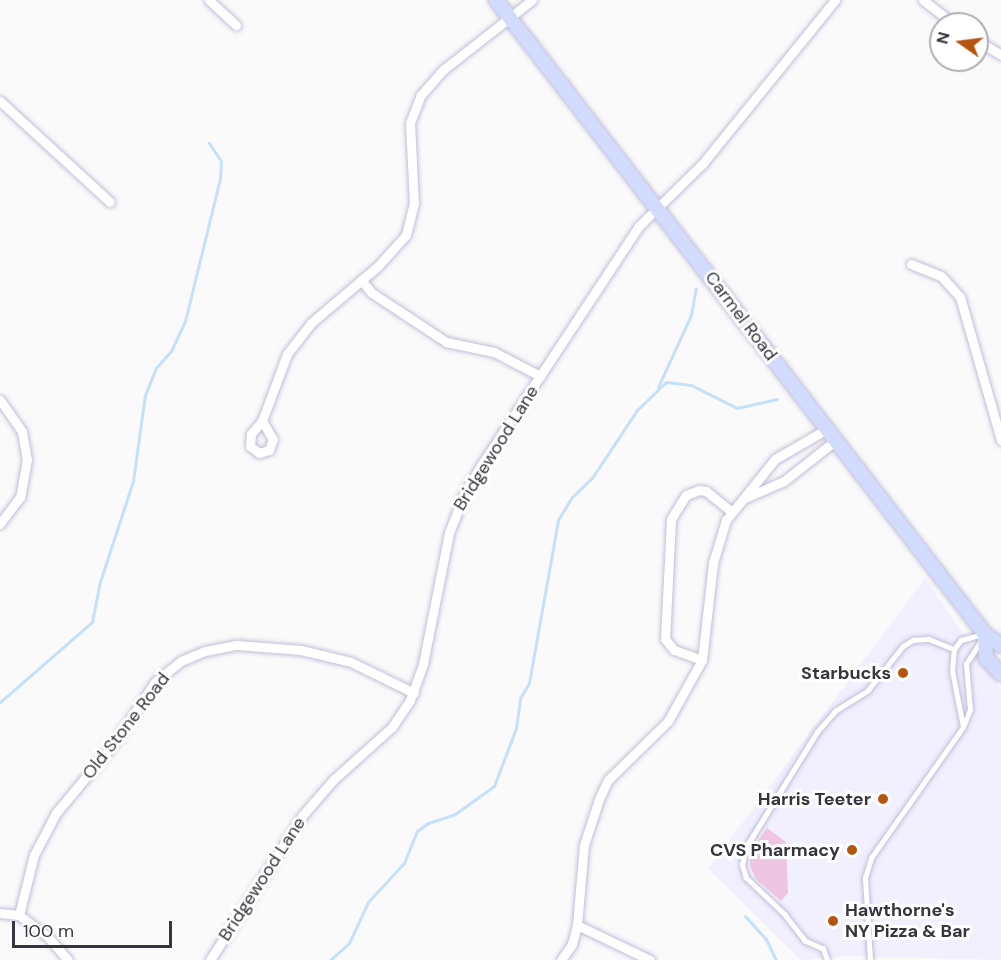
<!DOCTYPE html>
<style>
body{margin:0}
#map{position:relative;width:1001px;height:960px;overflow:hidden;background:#fafafa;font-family:"DM Sans",sans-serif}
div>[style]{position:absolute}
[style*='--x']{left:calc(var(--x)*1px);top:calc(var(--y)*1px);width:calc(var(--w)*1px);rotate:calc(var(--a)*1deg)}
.built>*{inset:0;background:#f2f0ff}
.green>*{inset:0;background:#eec6e1}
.stream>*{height:3px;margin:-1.5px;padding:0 1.5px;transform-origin:1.5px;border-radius:1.5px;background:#c5e1fa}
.roads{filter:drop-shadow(0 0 2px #c2bed9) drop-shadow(0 0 2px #c2bed9)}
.service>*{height:4.5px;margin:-2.25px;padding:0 2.25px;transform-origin:2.25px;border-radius:2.25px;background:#fff}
.minor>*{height:9px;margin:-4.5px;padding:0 4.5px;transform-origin:4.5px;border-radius:4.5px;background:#fff}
.secondary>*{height:14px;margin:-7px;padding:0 7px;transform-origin:7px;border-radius:7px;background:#d1dbfe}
.dots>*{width:16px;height:16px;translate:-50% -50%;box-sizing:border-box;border:3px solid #fff;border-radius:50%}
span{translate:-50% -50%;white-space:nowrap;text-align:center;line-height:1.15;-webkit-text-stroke:6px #fff;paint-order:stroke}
.street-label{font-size:18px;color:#36353f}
.poi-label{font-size:18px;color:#36353f;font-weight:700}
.right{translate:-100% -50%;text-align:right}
.left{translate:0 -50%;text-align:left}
.north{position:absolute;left:929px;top:12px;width:60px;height:60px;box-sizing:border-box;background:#fff;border:2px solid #afaeb2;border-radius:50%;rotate:284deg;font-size:16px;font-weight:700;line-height:24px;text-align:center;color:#36353f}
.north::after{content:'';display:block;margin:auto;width:21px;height:27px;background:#b55510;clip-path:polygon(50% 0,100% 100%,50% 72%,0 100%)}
.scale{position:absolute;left:12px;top:921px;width:160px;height:27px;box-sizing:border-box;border:3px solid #36353f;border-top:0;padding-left:8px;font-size:18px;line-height:21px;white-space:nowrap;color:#36353f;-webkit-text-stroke:4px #fff;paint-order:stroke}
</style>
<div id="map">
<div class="built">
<div style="clip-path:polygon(925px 578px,1001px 689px,1001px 960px,845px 956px,801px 960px,708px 869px)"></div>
</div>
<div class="green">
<div style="clip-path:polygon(767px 828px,786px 842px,788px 893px,781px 901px,756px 879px,750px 866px,751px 851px)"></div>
</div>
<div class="stream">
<div style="--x:658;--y:387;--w:79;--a:-65.4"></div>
<div style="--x:691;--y:315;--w:27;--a:-80"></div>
<div style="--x:0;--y:702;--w:122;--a:-41"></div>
<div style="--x:92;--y:622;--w:38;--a:-79"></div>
<div style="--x:99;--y:585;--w:109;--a:-71.9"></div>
<div style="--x:133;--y:481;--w:87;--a:-82.1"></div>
<div style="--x:145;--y:395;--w:29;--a:-68"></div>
<div style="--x:156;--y:368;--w:23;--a:-49"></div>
<div style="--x:171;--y:351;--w:33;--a:-65"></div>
<div style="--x:185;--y:321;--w:146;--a:-76.2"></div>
<div style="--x:220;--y:179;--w:18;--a:-87"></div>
<div style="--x:221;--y:161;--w:22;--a:-124"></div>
<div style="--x:745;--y:916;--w:31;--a:48"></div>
<div style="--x:766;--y:939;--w:23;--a:65"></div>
<div style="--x:330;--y:960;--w:25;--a:-42"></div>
<div style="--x:349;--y:943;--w:45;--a:-65.1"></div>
<div style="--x:368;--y:902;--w:53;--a:-47.3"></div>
<div style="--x:404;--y:863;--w:35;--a:-68"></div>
<div style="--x:417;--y:831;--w:14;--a:-36"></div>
<div style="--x:428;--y:823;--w:28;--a:-18"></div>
<div style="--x:455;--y:814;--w:48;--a:-35.7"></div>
<div style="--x:494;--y:786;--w:62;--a:-69.2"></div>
<div style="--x:516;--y:728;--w:30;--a:-82"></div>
<div style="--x:520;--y:698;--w:17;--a:-59"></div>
<div style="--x:529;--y:683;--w:166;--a:-79.9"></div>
<div style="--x:558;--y:520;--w:27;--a:-59"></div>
<div style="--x:572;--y:497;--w:28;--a:-44"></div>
<div style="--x:592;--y:478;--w:82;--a:-56.5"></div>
<div style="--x:637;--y:410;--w:40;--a:-44"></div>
<div style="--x:666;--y:382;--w:25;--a:7"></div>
<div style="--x:691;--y:385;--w:51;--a:26.6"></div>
<div style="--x:737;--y:408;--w:41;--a:-12.7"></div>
</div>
<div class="roads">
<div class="service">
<div style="--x:963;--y:727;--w:57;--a:-101.1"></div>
<div style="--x:952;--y:671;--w:22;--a:-85"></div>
<div style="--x:954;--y:649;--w:11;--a:-52"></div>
<div style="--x:961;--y:640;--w:23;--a:-15"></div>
<div style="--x:827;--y:960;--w:12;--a:-110"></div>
<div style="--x:823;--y:949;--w:20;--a:-156"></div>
<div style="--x:805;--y:941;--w:33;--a:-128"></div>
<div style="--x:785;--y:915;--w:54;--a:-136.5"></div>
<div style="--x:746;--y:878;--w:14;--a:-107"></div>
<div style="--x:742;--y:865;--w:18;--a:-77"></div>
<div style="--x:746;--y:847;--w:135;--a:-58.3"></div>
<div style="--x:817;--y:732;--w:28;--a:-49"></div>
<div style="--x:835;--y:711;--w:39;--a:-32"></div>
<div style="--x:868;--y:690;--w:56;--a:-51.5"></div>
<div style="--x:903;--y:646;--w:12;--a:-31"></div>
<div style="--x:913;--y:640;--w:16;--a:-4"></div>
<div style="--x:929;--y:639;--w:27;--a:22"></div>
<div style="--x:870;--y:960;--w:82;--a:-93.5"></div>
<div style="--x:865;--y:878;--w:21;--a:-73"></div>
<div style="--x:871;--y:858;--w:160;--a:-54.9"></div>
<div style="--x:963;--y:727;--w:18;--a:-68"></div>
<div style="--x:970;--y:710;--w:46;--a:-95"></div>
<div style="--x:966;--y:664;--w:27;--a:-57"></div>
</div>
<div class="minor">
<div style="--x:209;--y:0;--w:37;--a:43"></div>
<div style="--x:923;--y:0;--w:39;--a:38"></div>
<div style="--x:977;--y:40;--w:28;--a:32"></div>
<div style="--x:0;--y:101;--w:149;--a:42.6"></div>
<div style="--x:911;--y:264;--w:32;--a:22"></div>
<div style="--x:941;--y:276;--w:28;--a:48"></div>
<div style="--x:960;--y:297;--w:149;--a:74"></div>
<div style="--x:361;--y:280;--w:17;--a:50"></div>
<div style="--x:372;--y:293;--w:89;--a:33.5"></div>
<div style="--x:446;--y:342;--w:49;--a:11.8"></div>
<div style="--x:494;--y:352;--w:52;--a:27.6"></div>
<div style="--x:0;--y:400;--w:39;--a:55"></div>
<div style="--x:22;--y:432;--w:27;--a:80"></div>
<div style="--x:27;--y:459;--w:39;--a:100"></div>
<div style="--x:20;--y:497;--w:34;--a:127"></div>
<div style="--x:262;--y:421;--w:21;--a:59"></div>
<div style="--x:273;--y:439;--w:12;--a:110"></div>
<div style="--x:269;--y:450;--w:10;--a:163"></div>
<div style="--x:259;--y:453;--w:11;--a:-142"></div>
<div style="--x:250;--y:446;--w:12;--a:-85"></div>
<div style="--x:251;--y:434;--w:17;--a:-50"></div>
<div style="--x:262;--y:421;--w:72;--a:-69.5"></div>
<div style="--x:287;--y:354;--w:39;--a:-52"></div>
<div style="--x:311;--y:323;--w:88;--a:-40.4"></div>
<div style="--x:378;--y:266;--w:42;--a:-47.9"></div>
<div style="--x:406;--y:235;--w:32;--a:-76"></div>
<div style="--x:414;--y:204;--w:81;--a:-92.8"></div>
<div style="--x:410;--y:123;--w:30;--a:-69"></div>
<div style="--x:421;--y:95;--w:33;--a:-49"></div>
<div style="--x:443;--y:70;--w:113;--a:-38.2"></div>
<div style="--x:743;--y:499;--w:45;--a:-23.7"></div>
<div style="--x:784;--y:481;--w:66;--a:-38.3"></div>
<div style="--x:702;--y:660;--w:30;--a:-160"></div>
<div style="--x:674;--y:650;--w:14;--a:-129"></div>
<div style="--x:665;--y:639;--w:120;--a:-87.1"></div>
<div style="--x:671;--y:519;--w:28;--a:-58"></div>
<div style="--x:686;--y:495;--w:14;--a:-21"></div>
<div style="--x:699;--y:490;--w:7;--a:8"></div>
<div style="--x:706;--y:491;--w:32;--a:39"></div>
<div style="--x:0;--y:913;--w:19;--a:6"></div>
<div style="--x:19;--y:915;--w:36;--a:37"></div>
<div style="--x:48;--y:937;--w:30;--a:49"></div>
<div style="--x:19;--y:915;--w:62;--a:-76"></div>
<div style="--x:34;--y:855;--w:47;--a:-62.4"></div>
<div style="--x:56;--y:813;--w:86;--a:-50.2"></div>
<div style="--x:111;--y:747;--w:78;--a:-55.9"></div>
<div style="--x:155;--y:682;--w:33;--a:-39"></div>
<div style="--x:181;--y:661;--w:26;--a:-23"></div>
<div style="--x:205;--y:651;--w:33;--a:-11"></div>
<div style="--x:237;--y:645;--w:64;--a:4.5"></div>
<div style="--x:301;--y:650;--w:51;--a:13.5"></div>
<div style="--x:351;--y:662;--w:70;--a:26.2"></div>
<div style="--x:577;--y:925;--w:81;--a:25.6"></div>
<div style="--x:210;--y:960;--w:171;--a:-57.4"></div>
<div style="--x:302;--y:816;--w:48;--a:-49.3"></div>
<div style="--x:333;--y:780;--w:79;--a:-41.9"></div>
<div style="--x:392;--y:727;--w:32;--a:-56"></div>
<div style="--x:410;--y:700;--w:38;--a:-70"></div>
<div style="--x:423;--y:664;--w:134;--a:-78.8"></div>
<div style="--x:449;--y:533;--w:44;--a:-68.7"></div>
<div style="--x:465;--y:492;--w:33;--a:-59"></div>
<div style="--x:482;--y:464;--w:285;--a:-56.6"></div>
<div style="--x:639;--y:226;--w:90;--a:-44.5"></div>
<div style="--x:703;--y:163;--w:210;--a:-51"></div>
<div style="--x:561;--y:960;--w:19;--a:-55"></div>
<div style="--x:572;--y:944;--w:20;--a:-75"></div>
<div style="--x:577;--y:925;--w:80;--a:-85"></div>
<div style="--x:584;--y:845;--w:48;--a:-71.9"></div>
<div style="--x:599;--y:799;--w:21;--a:-65"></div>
<div style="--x:608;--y:780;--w:84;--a:-44.5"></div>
<div style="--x:668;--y:721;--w:70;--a:-60.9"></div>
<div style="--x:702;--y:660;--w:98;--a:-83.5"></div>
<div style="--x:713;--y:563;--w:45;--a:-73.2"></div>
<div style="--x:726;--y:520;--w:78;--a:-51.2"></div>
<div style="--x:775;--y:459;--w:60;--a:-30"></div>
</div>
<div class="secondary">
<div style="--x:496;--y:0;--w:801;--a:52.36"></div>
<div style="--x:985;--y:634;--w:19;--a:35"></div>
<div style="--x:985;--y:634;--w:24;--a:88"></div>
<div style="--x:986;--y:658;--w:22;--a:47"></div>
</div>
</div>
<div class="dots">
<div style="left:903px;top:673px;background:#b55510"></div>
<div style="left:883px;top:799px;background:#b55510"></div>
<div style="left:852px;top:850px;background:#b55510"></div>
<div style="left:833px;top:921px;background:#b55510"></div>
</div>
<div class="street-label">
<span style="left:741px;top:316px;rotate:53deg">Carmel Road</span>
<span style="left:496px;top:448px;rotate:-58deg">Bridgewood Lane</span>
<span style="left:126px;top:726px;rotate:-52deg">Old Stone Road</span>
<span style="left:262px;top:879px;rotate:-57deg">Bridgewood Lane</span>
</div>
<div class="poi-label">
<span class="right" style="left:891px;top:673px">Starbucks</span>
<span class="right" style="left:871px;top:799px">Harris Teeter</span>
<span class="right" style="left:840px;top:850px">CVS Pharmacy</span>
<span class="left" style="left:845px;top:921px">Hawthorne's<br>NY Pizza &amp; Bar</span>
</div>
<div class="north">N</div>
<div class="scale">100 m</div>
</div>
